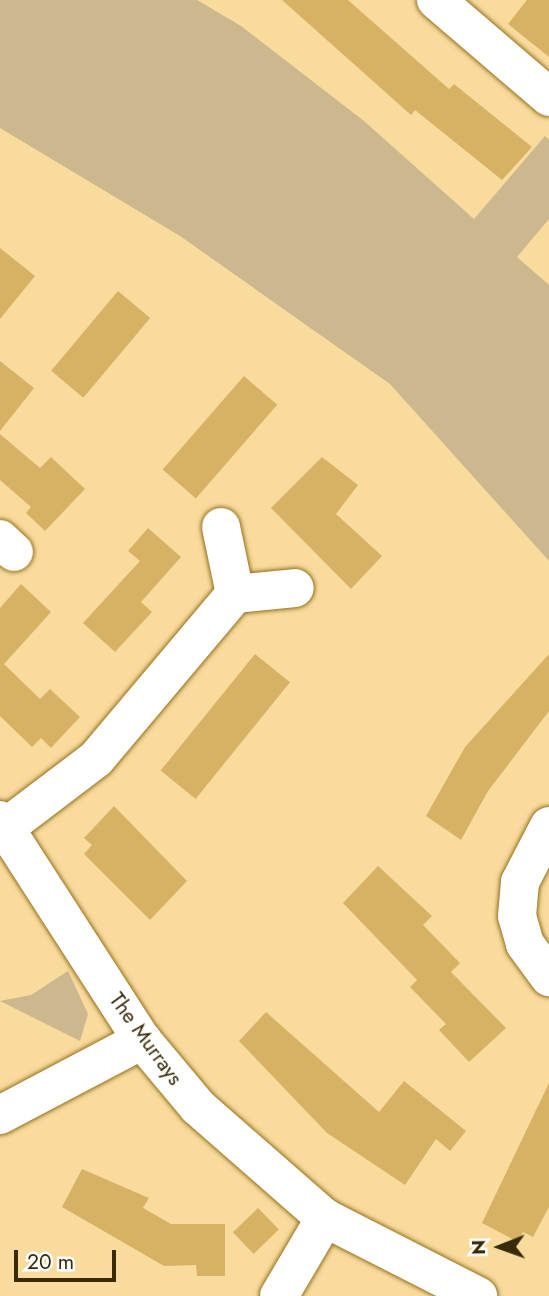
<!DOCTYPE html>
<style>
body{margin:0}
#map{position:relative;width:549px;height:1296px;overflow:hidden;background:#f9db9d;font-family:Jost,sans-serif}
div>[style]{position:absolute}
[style*='--x']{left:calc(var(--x)*1px);top:calc(var(--y)*1px);width:calc(var(--w)*1px);rotate:calc(var(--a)*1deg)}
.green>*{inset:0;background:#ccb78e}
.building>*{inset:0;background:#d8b264;transform-origin:0 0}
.roads{filter:drop-shadow(0 0 2px #94711c) drop-shadow(0 0 2px #94711c)}
.minor>*{height:38px;margin:-19px;padding:0 19px;transform-origin:19px;border-radius:19px;background:#fff}
span{translate:-50% -50%;white-space:nowrap;text-align:center;line-height:1.15;-webkit-text-stroke:7px #fff;paint-order:stroke}
.street-label{font-size:21px;color:#392a08}
.north{position:absolute;left:465px;top:1212px;width:70px;height:70px;-webkit-text-stroke:5px #fff;paint-order:stroke;rotate:269deg;font-size:19px;font-weight:700;line-height:28px;text-align:center;color:#392a08}
.north::after{content:'';display:block;margin:auto;width:24px;height:32px;background:#392a08;clip-path:polygon(50% 0,100% 100%,50% 72%,0 100%)}
.scale{position:absolute;left:14px;top:1250px;width:102px;height:32px;box-sizing:border-box;border:4px solid #392a08;border-top:0;padding-left:9px;font-size:21px;line-height:24px;white-space:nowrap;color:#392a08;-webkit-text-stroke:5px #fff;paint-order:stroke}
</style>
<div id="map">
<div class="green">
<div style="clip-path:polygon(0 0,197px 0,241px 26px,364px 121px,474px 219px,545px 136px,549px 140px,549px 219px,517px 257px,549px 285px,549px 561px,390px 384px,180px 236px,0 128px)"></div>
<div style="clip-path:polygon(68px 971px,88px 1014px,80px 1041px,0 1001px,31px 995px)"></div>
</div>
<div class="building">
<div style="clip-path:polygon(282px 0,348px 0,449px 89px,454px 84px,532px 147px,502px 180px,415px 110px,411px 115px)"></div>
<div style="clip-path:polygon(527px 0,549px 0,549px 57px,508px 24px)"></div>
<div style="clip-path:polygon(0 248px,35px 276px,0 319px)"></div>
<div style="left:118px;top:291px;width:42px;height:104px;rotate:40deg"></div>
<div style="clip-path:polygon(0 361px,34px 388px,0 431px)"></div>
<div style="left:244px;top:376px;width:44px;height:124px;rotate:41deg"></div>
<div style="clip-path:polygon(0 434px,40px 468px,51px 457px,85px 489px,45px 531px,26px 513px,31px 507px,0 480px)"></div>
<div style="clip-path:polygon(322px 457px,358px 485px,336px 514px,382px 556px,351px 589px,271px 508px)"></div>
<div style="clip-path:polygon(148px 528px,181px 557px,141px 602px,152px 612px,115px 652px,83px 623px,140px 561px,128px 551px)"></div>
<div style="clip-path:polygon(21px 584px,51px 612px,4px 664px,40px 699px,50px 689px,80px 717px,51px 748px,41px 738px,32px 747px,0 716px,0 608px)"></div>
<div style="left:255px;top:654px;width:45px;height:150px;rotate:39deg"></div>
<div style="clip-path:polygon(549px 654px,549px 711px,488px 791px,461px 840px,426px 816px,465px 747px)"></div>
<div style="clip-path:polygon(114px 806px,187px 881px,150px 920px,84px 854px,92px 845px,84px 838px)"></div>
<div style="clip-path:polygon(378px 866px,432px 916px,423px 925px,460px 963px,451px 972px,506px 1028px,469px 1062px,439px 1030px,446px 1024px,410px 987px,417px 980px,343px 903px)"></div>
<div style="clip-path:polygon(266px 1012px,379px 1112px,404px 1081px,466px 1131px,450px 1151px,436px 1139px,405px 1185px,327px 1133px,239px 1041px)"></div>
<div style="clip-path:polygon(549px 1083px,549px 1207px,533px 1237px,523px 1232px,518px 1242px,482px 1223px)"></div>
<div style="clip-path:polygon(82px 1169px,149px 1198px,143px 1208px,171px 1224px,225px 1224px,225px 1276px,197px 1276px,196px 1265px,164px 1266px,62px 1207px)"></div>
<div style="left:258px;top:1208px;width:30px;height:35px;rotate:46deg"></div>
</div>
<div class="roads">
<div class="minor">
<div style="--x:436;--y:0;--w:149;--a:40.6"></div>
<div style="--x:221;--y:527;--w:68;--a:78.2"></div>
<div style="--x:0;--y:539;--w:19;--a:43"></div>
<div style="--x:0;--y:820;--w:262;--a:57.2"></div>
<div style="--x:142;--y:1040;--w:87;--a:50.1"></div>
<div style="--x:198;--y:1107;--w:169;--a:41.2"></div>
<div style="--x:325;--y:1218;--w:172;--a:27"></div>
<div style="--x:549;--y:826;--w:63;--a:117.4"></div>
<div style="--x:520;--y:882;--w:34;--a:95"></div>
<div style="--x:517;--y:916;--w:29;--a:74"></div>
<div style="--x:525;--y:944;--w:41;--a:54"></div>
<div style="--x:5;--y:828;--w:114;--a:-37.2"></div>
<div style="--x:96;--y:759;--w:216;--a:-49.9"></div>
<div style="--x:235;--y:594;--w:60;--a:-5.7"></div>
<div style="--x:0;--y:1115;--w:161;--a:-27.8"></div>
<div style="--x:279;--y:1296;--w:91;--a:-59.5"></div>
</div>
</div>
<div class="street-label">
<span style="left:146px;top:1039px;rotate:54deg">The Murrays</span>
</div>
<div class="north">N</div>
<div class="scale">20 m</div>
</div>
